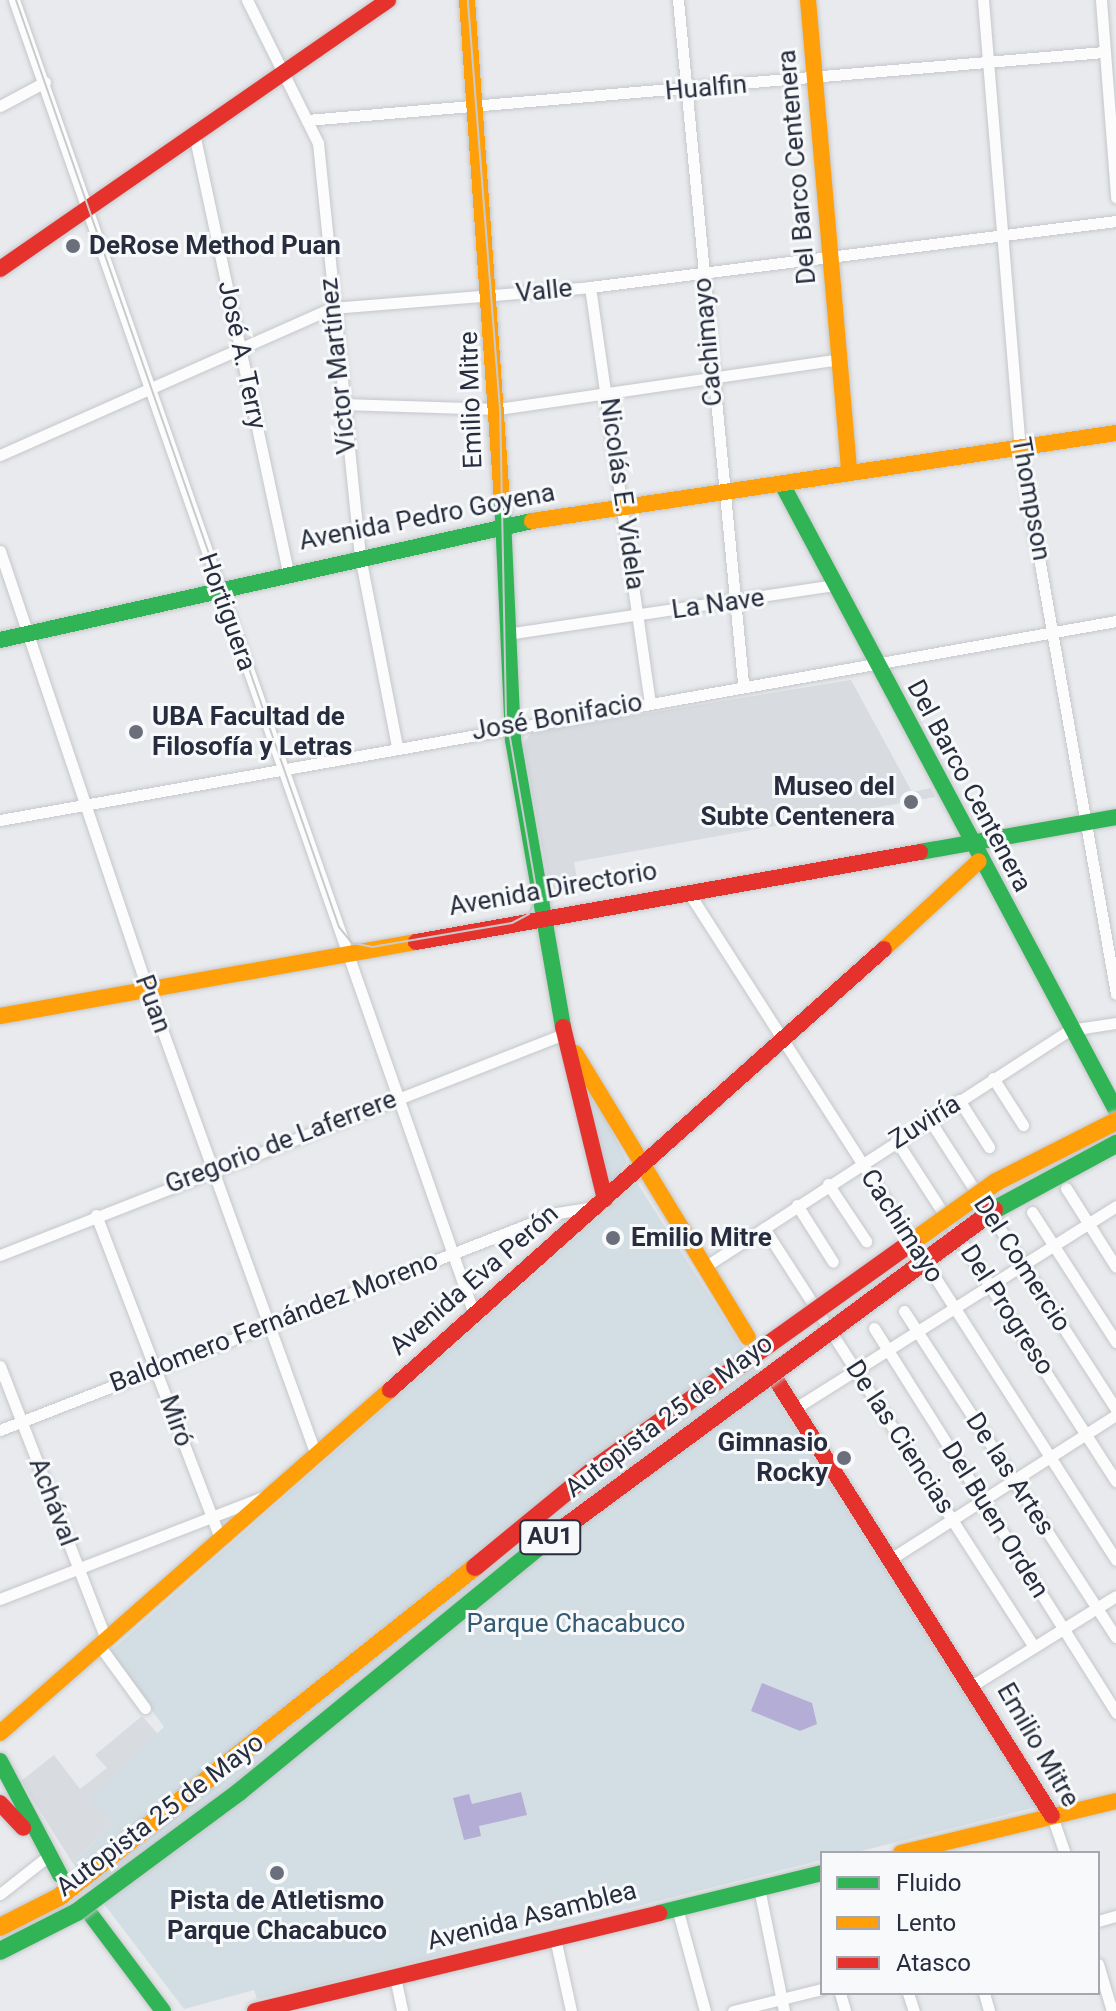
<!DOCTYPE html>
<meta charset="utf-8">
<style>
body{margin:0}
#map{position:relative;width:1116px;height:2011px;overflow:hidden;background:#e8eaed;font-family:Roboto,sans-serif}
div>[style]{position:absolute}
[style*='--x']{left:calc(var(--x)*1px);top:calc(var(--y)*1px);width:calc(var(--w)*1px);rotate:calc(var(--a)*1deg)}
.built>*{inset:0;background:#d8dbe0}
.green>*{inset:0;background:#d3dee4}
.water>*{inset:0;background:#b4aed6}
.roads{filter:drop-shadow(0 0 2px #c5c7ca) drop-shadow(0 0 2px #c5c7ca)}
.street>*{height:11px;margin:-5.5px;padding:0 5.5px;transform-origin:5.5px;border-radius:5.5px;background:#fcfcfc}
.fast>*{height:16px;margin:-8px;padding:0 8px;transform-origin:8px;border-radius:8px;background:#30b455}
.slow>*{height:16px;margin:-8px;padding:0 8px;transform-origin:8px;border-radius:8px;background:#ff9f0a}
.jam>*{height:16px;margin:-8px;padding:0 8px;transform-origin:8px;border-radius:8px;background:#e5322d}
.tram>*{height:2px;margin:-1px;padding:0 1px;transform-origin:1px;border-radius:1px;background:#c9cacc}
.bridges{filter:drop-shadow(0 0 2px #c4c6cb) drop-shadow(0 0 2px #c4c6cb)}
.fast-bridge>*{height:18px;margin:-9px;padding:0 9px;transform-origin:9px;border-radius:9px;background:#30b455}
.slow-bridge>*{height:18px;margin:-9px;padding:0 9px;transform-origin:9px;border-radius:9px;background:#ff9f0a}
.jam-bridge>*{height:18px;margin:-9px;padding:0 9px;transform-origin:9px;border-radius:9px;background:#e5322d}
.dots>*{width:22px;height:22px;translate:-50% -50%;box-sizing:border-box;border:4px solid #f7f9fa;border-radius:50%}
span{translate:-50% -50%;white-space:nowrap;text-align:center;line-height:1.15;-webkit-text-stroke:6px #f7f9fa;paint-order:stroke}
.shield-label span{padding:2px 6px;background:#f7f9fa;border:2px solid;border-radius:6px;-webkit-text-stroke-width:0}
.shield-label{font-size:24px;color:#272d3e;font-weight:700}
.street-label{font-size:26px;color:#272d3e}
.poi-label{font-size:26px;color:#272d3e;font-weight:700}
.left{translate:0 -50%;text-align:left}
.right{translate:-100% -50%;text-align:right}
.park-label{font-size:26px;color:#355a71}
.legend{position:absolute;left:820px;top:1851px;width:280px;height:144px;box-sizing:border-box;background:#f7f9fa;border:2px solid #a4a7af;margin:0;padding:10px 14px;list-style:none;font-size:24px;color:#272d3e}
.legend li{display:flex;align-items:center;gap:16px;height:40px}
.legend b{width:40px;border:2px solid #a4a7af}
</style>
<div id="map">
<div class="built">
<div style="clip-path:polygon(851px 680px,912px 792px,931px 788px,935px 797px,574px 862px,579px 891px,550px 889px,523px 744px,532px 732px)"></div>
<div style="clip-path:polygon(142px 1716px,158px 1734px,91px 1798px,113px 1825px,72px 1862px,21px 1781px,54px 1755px,80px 1789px,107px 1768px,95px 1755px)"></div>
</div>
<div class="green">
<div style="clip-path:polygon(571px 1048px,627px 1162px,614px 1180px,608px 1180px)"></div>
<div style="clip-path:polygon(637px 1183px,1037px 1807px,853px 1853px,822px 1853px,822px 1860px,334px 1982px,257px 1999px,254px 1990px,184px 2009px,72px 1862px,113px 1825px,90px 1798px,164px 1727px,110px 1652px)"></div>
</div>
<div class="water">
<div style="clip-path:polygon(762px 1683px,812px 1703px,817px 1724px,800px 1731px,751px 1711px)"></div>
<div style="clip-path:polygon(521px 1792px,527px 1815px,479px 1826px,481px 1836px,464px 1840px,453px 1798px,469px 1794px,472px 1804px)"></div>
</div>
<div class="roads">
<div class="street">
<div style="--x:14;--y:0;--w:1392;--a:70.71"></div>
<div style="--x:247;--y:0;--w:160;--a:63.6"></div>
<div style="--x:318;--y:143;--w:415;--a:84.2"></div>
<div style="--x:360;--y:556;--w:194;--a:79"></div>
<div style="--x:678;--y:0;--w:686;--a:84.56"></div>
<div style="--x:983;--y:0;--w:452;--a:85.3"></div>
<div style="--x:1020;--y:450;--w:552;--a:79.99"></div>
<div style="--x:1101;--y:0;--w:198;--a:85.6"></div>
<div style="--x:0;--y:106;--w:51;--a:-28.1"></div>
<div style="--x:307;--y:120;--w:800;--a:-4.88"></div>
<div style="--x:195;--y:138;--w:444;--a:77.9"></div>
<div style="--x:590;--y:287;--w:418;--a:81.8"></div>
<div style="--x:342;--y:404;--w:156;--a:1.8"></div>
<div style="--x:498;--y:409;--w:347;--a:-8.3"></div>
<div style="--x:0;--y:455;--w:362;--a:-23.9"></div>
<div style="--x:331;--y:308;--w:260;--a:-4.6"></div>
<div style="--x:590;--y:287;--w:530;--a:-7.15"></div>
<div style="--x:0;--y:551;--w:461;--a:71.4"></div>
<div style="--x:147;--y:988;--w:496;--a:70.1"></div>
<div style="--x:507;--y:634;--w:330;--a:-8.5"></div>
<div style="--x:0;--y:820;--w:1134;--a:-10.11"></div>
<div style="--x:689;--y:893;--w:792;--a:57.37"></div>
<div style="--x:993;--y:1078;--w:56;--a:57.4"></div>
<div style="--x:959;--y:1100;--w:56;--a:57.4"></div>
<div style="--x:929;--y:1119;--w:345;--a:57.2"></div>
<div style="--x:896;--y:1140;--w:406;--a:57.2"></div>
<div style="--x:828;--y:1184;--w:69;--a:56.3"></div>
<div style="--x:1066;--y:1188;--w:93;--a:57.7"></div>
<div style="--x:797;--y:1205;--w:67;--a:57.7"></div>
<div style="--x:1032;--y:1212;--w:155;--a:57.1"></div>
<div style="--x:96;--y:1215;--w:346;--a:69"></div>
<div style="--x:764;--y:1228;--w:498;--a:57.2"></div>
<div style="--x:0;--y:1255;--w:606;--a:-21.4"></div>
<div style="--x:703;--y:1268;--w:437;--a:-33"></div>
<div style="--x:1070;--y:1030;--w:47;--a:-8.7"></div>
<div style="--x:904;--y:1311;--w:389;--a:57"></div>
<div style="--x:874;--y:1328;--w:455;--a:57.8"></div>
<div style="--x:0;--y:1366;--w:293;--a:68.8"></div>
<div style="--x:794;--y:1409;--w:381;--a:-32.2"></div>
<div style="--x:0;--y:1430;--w:598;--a:-21.29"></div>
<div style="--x:557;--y:1213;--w:38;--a:-9"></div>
<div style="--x:889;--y:1560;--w:269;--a:-32.6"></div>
<div style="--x:0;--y:1599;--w:282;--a:-21.2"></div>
<div style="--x:99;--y:1645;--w:78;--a:53.9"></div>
<div style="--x:973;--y:1685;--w:168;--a:-31.9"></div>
<div style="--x:1052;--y:1816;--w:39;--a:71"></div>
<div style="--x:759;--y:1888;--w:126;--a:78.5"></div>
<div style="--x:0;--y:1894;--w:60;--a:-38.2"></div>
<div style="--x:677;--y:1908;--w:107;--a:74.8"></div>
<div style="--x:1098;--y:1921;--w:19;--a:-16"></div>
<div style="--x:555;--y:1938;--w:75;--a:77.6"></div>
<div style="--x:1098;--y:1964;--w:49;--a:73.4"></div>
<div style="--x:395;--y:1977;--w:35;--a:78"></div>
<div style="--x:840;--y:1993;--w:19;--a:74"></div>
<div style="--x:908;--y:1993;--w:19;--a:72"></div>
<div style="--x:984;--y:1993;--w:19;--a:74"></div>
<div style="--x:733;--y:2011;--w:92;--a:-13.9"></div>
</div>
<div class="fast">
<div style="--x:782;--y:484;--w:710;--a:61.92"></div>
<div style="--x:502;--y:496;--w:244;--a:87.4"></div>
<div style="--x:513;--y:740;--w:291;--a:80.1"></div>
<div style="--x:0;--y:640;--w:545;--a:-12.61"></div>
<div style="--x:920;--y:852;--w:199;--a:-10.1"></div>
<div style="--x:0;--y:1761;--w:129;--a:62.2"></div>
<div style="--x:659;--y:1913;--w:168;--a:-13.8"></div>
<div style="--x:91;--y:1915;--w:120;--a:53.1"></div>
</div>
<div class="slow">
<div style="--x:467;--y:0;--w:497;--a:86"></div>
<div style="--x:808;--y:0;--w:474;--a:85"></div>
<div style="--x:532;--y:521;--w:591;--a:-8.57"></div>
<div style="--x:884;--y:949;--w:129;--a:-42.8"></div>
<div style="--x:0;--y:1016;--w:423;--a:-10.1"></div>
<div style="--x:575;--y:1053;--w:333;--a:58.7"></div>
<div style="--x:0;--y:1733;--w:519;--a:-41.33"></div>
<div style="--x:901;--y:1853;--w:221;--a:-13.6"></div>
</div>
<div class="jam">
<div style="--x:0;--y:269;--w:472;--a:-34.7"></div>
<div style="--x:416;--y:942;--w:512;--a:-10.12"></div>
<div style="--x:563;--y:1027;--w:177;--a:76.3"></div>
<div style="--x:778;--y:1383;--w:512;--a:57.67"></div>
<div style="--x:390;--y:1390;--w:662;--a:-41.76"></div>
<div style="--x:0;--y:1803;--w:34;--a:47"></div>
<div style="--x:255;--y:2011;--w:416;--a:-13.6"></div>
</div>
</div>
<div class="tram">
<div style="--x:16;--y:0;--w:982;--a:70.79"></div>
<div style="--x:339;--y:927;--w:21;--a:51"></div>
<div style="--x:352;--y:943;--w:20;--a:11"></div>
<div style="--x:372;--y:947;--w:142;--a:-9.7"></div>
<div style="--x:512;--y:923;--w:19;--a:-28"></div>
<div style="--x:529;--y:914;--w:22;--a:-68"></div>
<div style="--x:537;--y:894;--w:182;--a:-99.8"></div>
<div style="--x:506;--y:715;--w:306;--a:-91.1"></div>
<div style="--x:500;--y:409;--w:410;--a:-94.5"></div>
</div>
<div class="bridges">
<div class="fast-bridge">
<div style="--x:994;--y:1210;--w:139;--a:-28.4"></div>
<div style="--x:0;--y:1951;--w:86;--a:-26.9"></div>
<div style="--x:77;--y:1912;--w:202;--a:-36.5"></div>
<div style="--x:239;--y:1792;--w:387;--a:-39.3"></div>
</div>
<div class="slow-bridge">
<div style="--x:912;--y:1242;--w:103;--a:-35.5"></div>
<div style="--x:996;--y:1182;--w:135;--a:-26.9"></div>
<div style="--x:0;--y:1927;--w:66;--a:-27"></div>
<div style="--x:59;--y:1897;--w:531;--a:-38.42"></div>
</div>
<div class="jam-bridge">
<div style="--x:538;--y:1547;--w:567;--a:-36.47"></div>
<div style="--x:475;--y:1567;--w:159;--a:-39.4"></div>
<div style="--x:598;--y:1466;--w:386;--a:-35.5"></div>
</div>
</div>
<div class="dots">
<div style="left:73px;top:246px;background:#6b6f7b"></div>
<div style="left:136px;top:732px;background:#6b6f7b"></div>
<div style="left:911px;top:802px;background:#6b6f7b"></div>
<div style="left:613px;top:1238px;background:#6b6f7b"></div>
<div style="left:844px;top:1458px;background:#6b6f7b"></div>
<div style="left:277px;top:1873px;background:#6b6f7b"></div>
</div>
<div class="shield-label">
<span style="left:550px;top:1537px">AU1</span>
</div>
<div class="street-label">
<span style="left:706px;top:88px;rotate:-5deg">Hualfin</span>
<span style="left:797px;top:167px;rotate:-95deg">Del Barco Centenera</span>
<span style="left:544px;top:291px;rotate:-6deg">Valle</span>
<span style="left:708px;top:342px;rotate:-95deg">Cachimayo</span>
<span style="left:242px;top:355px;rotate:78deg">José A. Terry</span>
<span style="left:338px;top:366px;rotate:-96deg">Víctor Martínez</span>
<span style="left:471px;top:400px;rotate:-92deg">Emilio Mitre</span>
<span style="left:622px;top:494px;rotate:82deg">Nicolás E. Videla</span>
<span style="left:1031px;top:499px;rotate:80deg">Thompson</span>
<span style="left:427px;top:517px;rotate:-11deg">Avenida Pedro Goyena</span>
<span style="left:718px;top:604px;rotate:-8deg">La Nave</span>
<span style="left:227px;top:612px;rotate:70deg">Hortiguera</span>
<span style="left:557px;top:717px;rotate:-10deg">José Bonifacio</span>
<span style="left:969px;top:786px;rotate:62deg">Del Barco Centenera</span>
<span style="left:553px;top:889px;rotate:-10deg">Avenida Directorio</span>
<span style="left:153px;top:1004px;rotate:70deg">Puan</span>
<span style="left:925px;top:1122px;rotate:-32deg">Zuviría</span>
<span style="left:281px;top:1142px;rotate:-21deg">Gregorio de Laferrere</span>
<span style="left:902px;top:1226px;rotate:57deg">Cachimayo</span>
<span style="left:1022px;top:1264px;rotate:57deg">Del Comercio</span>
<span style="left:474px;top:1280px;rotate:-41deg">Avenida Eva Perón</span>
<span style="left:1007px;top:1310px;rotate:57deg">Del Progreso</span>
<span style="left:274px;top:1322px;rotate:-21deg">Baldomero Fernández Moreno</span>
<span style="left:669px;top:1416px;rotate:-37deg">Autopista 25 de Mayo</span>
<span style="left:176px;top:1421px;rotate:70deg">Miró</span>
<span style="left:900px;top:1437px;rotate:57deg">De las Ciencias</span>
<span style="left:1010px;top:1474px;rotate:57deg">De las Artes</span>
<span style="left:53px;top:1502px;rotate:69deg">Achával</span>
<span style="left:995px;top:1520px;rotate:58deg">Del Buen Orden</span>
<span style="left:1038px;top:1745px;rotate:60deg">Emilio Mitre</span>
<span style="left:160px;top:1815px;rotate:-37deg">Autopista 25 de Mayo</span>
<span style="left:532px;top:1916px;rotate:-14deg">Avenida Asamblea</span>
</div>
<div class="poi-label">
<span class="left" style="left:89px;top:246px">DeRose Method Puan</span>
<span class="left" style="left:152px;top:732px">UBA Facultad de<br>Filosofía y Letras</span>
<span class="right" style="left:895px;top:802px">Museo del<br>Subte Centenera</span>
<span class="left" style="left:631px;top:1238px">Emilio Mitre</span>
<span class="right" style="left:828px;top:1458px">Gimnasio<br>Rocky</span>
<span style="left:277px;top:1916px">Pista de Atletismo<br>Parque Chacabuco</span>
</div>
<div class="park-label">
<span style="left:576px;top:1624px">Parque Chacabuco</span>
</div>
<ul class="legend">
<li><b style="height:10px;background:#30b455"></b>Fluido</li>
<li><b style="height:10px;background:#ff9f0a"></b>Lento</li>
<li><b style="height:10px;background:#e5322d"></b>Atasco</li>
</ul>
</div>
